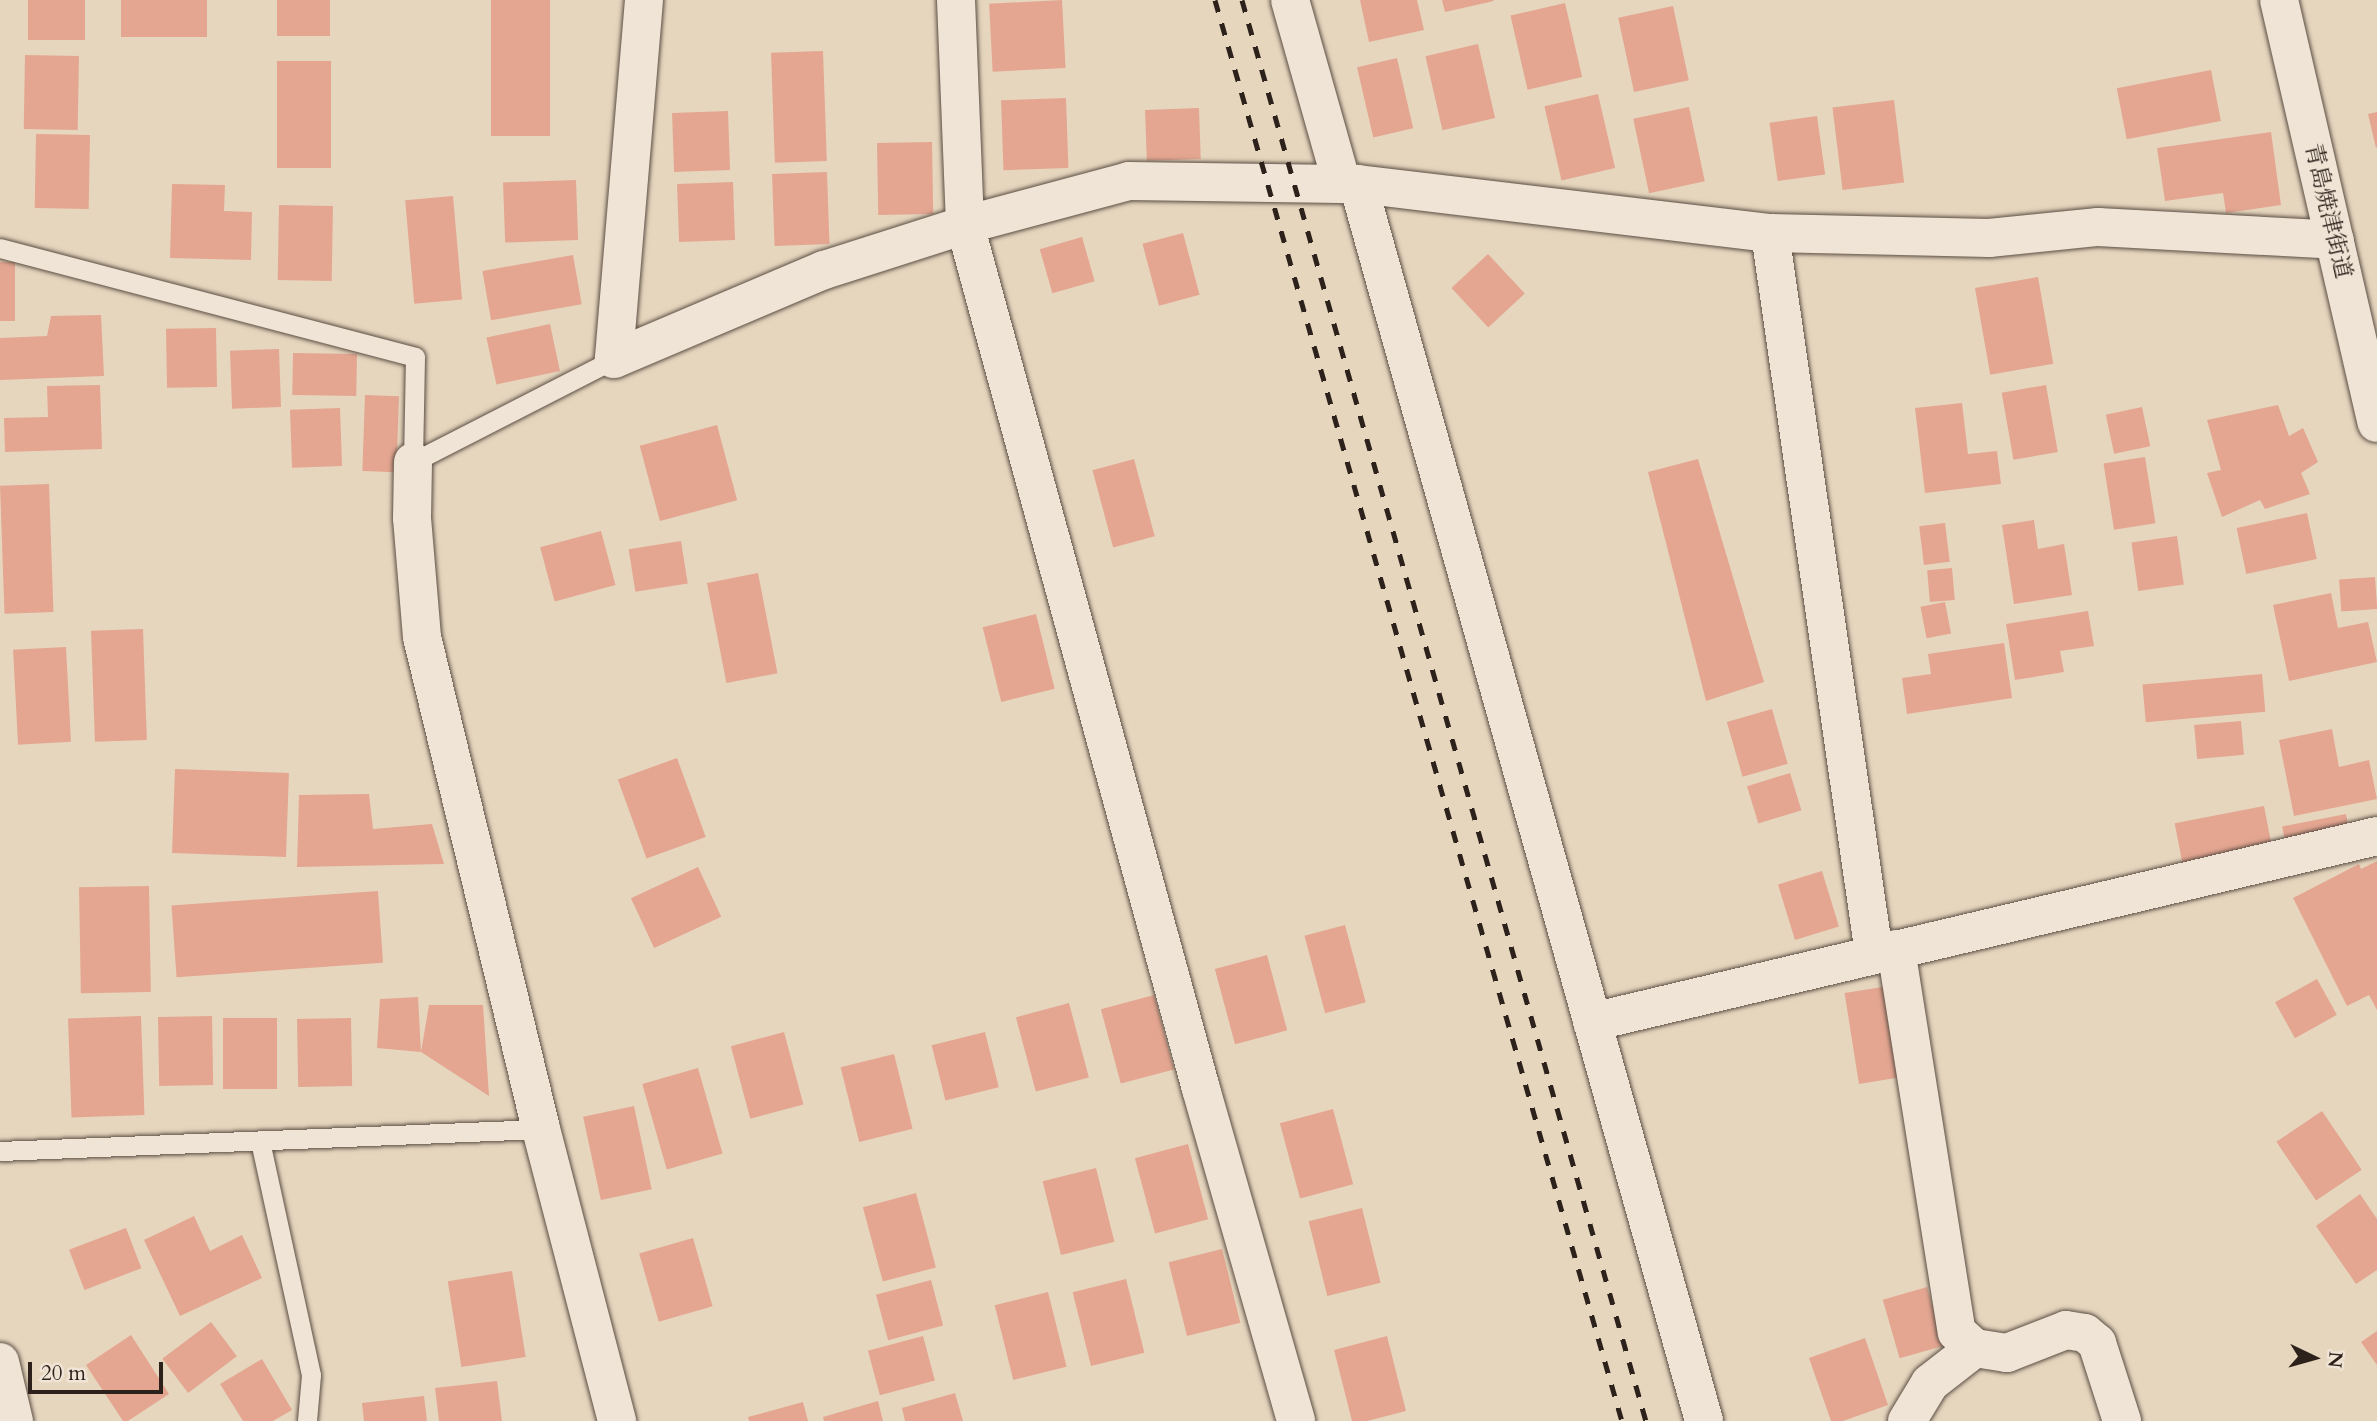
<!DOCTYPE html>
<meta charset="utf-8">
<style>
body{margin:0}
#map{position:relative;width:2377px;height:1421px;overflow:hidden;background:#e6d6be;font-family:Cardo,"Noto Serif JP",serif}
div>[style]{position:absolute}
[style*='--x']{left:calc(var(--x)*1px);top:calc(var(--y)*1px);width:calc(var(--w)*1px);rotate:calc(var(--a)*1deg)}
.building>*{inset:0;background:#e4a691;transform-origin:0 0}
.roads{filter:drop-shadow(0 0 2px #5b4e44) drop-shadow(0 0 2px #5b4e44)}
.service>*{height:19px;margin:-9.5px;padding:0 9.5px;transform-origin:9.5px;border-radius:9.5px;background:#efe4d5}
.minor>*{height:38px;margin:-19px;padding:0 19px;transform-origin:19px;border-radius:19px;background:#efe4d5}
.tertiary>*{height:38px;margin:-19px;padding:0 19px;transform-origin:19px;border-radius:19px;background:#efe4d5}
.secondary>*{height:38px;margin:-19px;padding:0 19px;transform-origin:19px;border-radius:19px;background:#efe4d5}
.rail>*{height:5px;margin-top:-2.5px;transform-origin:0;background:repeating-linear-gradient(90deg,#2d211b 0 12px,transparent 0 24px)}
span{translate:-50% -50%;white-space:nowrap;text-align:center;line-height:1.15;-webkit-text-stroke:5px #efe4d5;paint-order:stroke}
.street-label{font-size:23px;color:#2d211b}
.north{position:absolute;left:2279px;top:1323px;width:70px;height:70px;-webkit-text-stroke:5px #efe4d5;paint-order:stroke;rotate:95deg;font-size:19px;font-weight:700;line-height:28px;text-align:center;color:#2d211b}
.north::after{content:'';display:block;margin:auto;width:24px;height:32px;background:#2d211b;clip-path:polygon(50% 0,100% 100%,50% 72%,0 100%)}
.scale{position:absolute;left:28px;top:1362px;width:135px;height:32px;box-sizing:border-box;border:4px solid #2d211b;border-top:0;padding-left:9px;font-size:21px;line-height:24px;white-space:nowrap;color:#2d211b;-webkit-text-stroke:5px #efe4d5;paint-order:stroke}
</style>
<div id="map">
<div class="building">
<div style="left:28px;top:0;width:57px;height:40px"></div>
<div style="left:121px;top:0;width:86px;height:37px"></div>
<div style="left:277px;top:0;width:53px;height:36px"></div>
<div style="left:491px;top:0;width:59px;height:136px"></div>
<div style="left:1062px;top:0;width:68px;height:73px;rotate:87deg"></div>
<div style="clip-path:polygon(1360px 0,1417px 0,1424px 30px,1369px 42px)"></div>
<div style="clip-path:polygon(1442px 0,1493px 0,1494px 1px,1445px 12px)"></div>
<div style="left:1565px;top:3px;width:76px;height:56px;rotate:77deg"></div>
<div style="left:1673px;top:6px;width:76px;height:56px;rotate:78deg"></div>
<div style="left:1478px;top:44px;width:76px;height:54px;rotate:77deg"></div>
<div style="left:823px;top:51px;width:110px;height:52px;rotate:88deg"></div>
<div style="left:25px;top:55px;width:54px;height:74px;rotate:1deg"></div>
<div style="left:1397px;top:58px;width:72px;height:41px;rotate:77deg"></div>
<div style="left:277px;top:61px;width:54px;height:107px"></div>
<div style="left:2211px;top:70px;width:52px;height:96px;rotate:79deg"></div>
<div style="left:1598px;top:94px;width:76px;height:55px;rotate:77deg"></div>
<div style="left:1066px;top:98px;width:70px;height:65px;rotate:88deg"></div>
<div style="left:1894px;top:100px;width:83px;height:62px;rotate:83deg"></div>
<div style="left:1689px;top:107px;width:76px;height:57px;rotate:78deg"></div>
<div style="left:1199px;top:108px;width:51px;height:54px;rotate:88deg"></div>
<div style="left:728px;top:111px;width:59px;height:56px;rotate:88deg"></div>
<div style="clip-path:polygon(2377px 112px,2377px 147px,2376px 148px,2368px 114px)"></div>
<div style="left:1817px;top:116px;width:59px;height:48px;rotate:82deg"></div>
<div style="clip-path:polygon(2271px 132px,2281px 205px,2226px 213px,2223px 193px,2165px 201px,2157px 148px)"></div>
<div style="left:36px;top:134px;width:54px;height:74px;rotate:1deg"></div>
<div style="left:932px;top:142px;width:72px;height:55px;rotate:89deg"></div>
<div style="left:827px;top:172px;width:72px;height:55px;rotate:88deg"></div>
<div style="left:576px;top:180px;width:60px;height:73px;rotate:88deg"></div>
<div style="left:733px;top:182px;width:58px;height:56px;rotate:88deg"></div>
<div style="clip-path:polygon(172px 184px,225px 185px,224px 211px,252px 212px,251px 260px,170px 258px)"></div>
<div style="left:453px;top:196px;width:104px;height:48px;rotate:85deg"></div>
<div style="left:279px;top:205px;width:54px;height:75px;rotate:1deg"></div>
<div style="left:1183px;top:233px;width:64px;height:42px;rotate:75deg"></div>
<div style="left:1082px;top:237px;width:46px;height:44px;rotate:74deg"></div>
<div style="left:1488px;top:254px;width:54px;height:50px;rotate:47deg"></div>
<div style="left:573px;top:255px;width:50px;height:92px;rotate:80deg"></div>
<div style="left:0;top:262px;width:15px;height:59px"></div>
<div style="left:2038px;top:277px;width:88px;height:64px;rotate:80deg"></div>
<div style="clip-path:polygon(101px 315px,104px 376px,0 380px,0 338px,47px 336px,51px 316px)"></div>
<div style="left:550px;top:324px;width:48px;height:65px;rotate:78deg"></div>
<div style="left:216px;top:328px;width:59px;height:50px;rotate:89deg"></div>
<div style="left:279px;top:349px;width:58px;height:49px;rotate:88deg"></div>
<div style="left:293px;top:353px;width:64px;height:42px;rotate:1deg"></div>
<div style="clip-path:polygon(100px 385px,102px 449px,5px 452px,4px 418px,48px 417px,47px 386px)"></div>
<div style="left:2046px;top:385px;width:68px;height:45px;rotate:80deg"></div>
<div style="left:365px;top:395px;width:34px;height:76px;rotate:2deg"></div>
<div style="clip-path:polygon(1962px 403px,1968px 454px,1997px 451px,2001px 484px,1925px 493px,1915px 408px)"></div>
<div style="clip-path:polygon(2278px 405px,2289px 436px,2303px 428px,2318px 462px,2301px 473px,2310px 494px,2265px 509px,2260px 500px,2222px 517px,2207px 473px,2221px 470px,2207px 420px)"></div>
<div style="left:2142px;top:407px;width:40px;height:37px;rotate:78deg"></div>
<div style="left:340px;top:408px;width:58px;height:50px;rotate:88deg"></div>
<div style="left:717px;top:425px;width:78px;height:80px;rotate:75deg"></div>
<div style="left:2145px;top:457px;width:67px;height:42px;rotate:81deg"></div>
<div style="left:1134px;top:459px;width:80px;height:43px;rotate:75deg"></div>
<div style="clip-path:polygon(1698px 459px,1764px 682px,1706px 701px,1648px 472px)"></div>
<div style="left:49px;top:484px;width:128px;height:49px;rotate:88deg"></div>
<div style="left:2307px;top:513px;width:47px;height:72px;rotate:78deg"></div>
<div style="clip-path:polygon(2034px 520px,2038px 549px,2064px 544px,2072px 595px,2014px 604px,2002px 525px)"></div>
<div style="left:1945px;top:523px;width:39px;height:26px;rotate:83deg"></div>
<div style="left:601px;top:531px;width:56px;height:63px;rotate:75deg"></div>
<div style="left:2177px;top:536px;width:49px;height:46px;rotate:82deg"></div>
<div style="left:681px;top:541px;width:43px;height:53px;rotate:81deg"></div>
<div style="left:1952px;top:568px;width:32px;height:25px;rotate:85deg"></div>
<div style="left:758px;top:573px;width:102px;height:52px;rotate:79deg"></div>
<div style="left:2375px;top:577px;width:32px;height:36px;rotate:86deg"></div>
<div style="clip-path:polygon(2331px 593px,2338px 628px,2368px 622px,2377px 662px,2289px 681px,2273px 605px)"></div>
<div style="left:1945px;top:602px;width:32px;height:25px;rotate:79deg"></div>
<div style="clip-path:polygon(2088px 611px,2094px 646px,2060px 651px,2064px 672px,2015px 680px,2006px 624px)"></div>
<div style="left:1036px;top:614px;width:77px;height:55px;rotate:76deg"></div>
<div style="left:143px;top:629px;width:111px;height:52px;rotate:88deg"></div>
<div style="clip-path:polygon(2004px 643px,2012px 698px,1907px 714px,1902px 678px,1931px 674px,1928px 654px)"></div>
<div style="left:66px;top:647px;width:95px;height:53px;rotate:87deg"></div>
<div style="left:2262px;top:674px;width:38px;height:120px;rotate:85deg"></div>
<div style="left:1772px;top:709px;width:57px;height:47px;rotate:74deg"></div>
<div style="left:2241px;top:721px;width:34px;height:47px;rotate:85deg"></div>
<div style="clip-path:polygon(2332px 729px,2339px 767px,2369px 760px,2377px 799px,2294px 816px,2279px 740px)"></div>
<div style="left:677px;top:758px;width:84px;height:63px;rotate:70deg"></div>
<div style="left:175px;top:769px;width:114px;height:84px;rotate:2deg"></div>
<div style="left:1790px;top:773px;width:39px;height:45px;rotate:73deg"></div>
<div style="clip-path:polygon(369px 794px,373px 829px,432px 824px,444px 864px,297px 867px,299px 795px)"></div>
<div style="left:2264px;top:806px;width:47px;height:91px;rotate:79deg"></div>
<div style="left:2346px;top:814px;width:21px;height:65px;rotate:79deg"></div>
<div style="clip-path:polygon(2377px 861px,2377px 1010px,2369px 995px,2347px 1006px,2293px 898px,2359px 864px,2361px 869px)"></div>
<div style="left:698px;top:867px;width:55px;height:74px;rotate:65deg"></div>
<div style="left:1822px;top:871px;width:58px;height:46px;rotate:73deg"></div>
<div style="left:149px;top:886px;width:106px;height:70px;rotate:89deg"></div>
<div style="left:378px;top:891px;width:72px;height:207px;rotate:86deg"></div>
<div style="left:1345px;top:925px;width:80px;height:42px;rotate:75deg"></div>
<div style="left:1267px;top:955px;width:78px;height:54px;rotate:75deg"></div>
<div style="left:2317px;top:979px;width:41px;height:48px;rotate:61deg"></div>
<div style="left:1889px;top:986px;width:92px;height:45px;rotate:81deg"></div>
<div style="left:1154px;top:995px;width:77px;height:55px;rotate:75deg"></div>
<div style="clip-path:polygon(418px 997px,421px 1052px,377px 1048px,380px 999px)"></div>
<div style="left:1069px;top:1003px;width:77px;height:55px;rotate:75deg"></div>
<div style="clip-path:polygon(429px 1005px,483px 1005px,489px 1096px,421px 1052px)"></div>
<div style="left:141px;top:1016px;width:99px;height:73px;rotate:88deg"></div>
<div style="left:212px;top:1016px;width:69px;height:54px;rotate:89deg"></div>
<div style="left:223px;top:1018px;width:54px;height:71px"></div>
<div style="left:351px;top:1018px;width:68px;height:54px;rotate:89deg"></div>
<div style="left:784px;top:1032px;width:75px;height:55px;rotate:75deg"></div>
<div style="left:985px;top:1032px;width:57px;height:55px;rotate:76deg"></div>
<div style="left:894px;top:1054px;width:77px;height:55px;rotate:76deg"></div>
<div style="left:698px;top:1068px;width:89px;height:58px;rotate:74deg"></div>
<div style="left:634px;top:1106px;width:85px;height:52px;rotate:78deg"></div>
<div style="left:1333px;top:1109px;width:78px;height:55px;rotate:75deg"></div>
<div style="left:2322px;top:1111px;width:71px;height:55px;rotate:56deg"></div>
<div style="left:1188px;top:1144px;width:78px;height:55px;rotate:75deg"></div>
<div style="left:1096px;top:1168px;width:76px;height:55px;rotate:76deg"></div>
<div style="left:916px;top:1193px;width:77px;height:55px;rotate:75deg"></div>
<div style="clip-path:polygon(2360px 1194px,2377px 1219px,2377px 1270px,2356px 1284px,2316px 1226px)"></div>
<div style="left:1362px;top:1208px;width:77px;height:55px;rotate:76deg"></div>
<div style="clip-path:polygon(194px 1216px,210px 1251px,242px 1235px,262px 1278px,180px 1316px,144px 1240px)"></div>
<div style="left:126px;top:1228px;width:43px;height:61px;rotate:69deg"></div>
<div style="left:693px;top:1238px;width:71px;height:56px;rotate:74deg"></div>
<div style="left:1222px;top:1249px;width:76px;height:55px;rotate:76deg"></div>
<div style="left:512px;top:1271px;width:87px;height:65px;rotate:81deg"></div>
<div style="left:1126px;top:1279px;width:76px;height:55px;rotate:76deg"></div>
<div style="left:931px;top:1280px;width:47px;height:57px;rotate:75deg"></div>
<div style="left:1927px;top:1287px;width:61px;height:46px;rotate:74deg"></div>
<div style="left:1048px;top:1292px;width:77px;height:55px;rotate:76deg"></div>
<div style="left:211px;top:1322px;width:43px;height:61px;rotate:53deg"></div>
<div style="clip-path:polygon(2377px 1331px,2377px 1365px,2361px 1342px)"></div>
<div style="clip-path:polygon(131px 1335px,169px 1394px,128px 1421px,123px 1421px,86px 1365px)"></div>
<div style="left:923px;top:1336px;width:46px;height:57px;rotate:75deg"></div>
<div style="clip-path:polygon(1387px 1336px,1406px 1411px,1367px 1421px,1352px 1421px,1334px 1350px)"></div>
<div style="clip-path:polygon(1865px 1338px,1888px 1405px,1843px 1421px,1831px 1421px,1809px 1358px)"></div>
<div style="clip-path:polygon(262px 1359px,292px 1410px,273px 1421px,243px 1421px,220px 1384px)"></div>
<div style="clip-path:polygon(497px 1381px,502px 1421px,439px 1421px,435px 1388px)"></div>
<div style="clip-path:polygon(955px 1393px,963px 1421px,905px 1421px,902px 1408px)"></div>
<div style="clip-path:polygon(424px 1396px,427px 1421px,364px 1421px,362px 1403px)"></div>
<div style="clip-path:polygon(878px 1401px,883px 1421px,824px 1421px,823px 1417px)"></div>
<div style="clip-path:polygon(803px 1402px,808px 1421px,749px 1421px,748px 1417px)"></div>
</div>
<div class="roads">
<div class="service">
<div style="--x:0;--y:248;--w:429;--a:14.7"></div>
<div style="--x:415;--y:357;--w:105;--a:91.1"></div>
<div style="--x:413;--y:462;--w:226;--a:-27.1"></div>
<div style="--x:260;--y:1141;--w:239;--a:77.7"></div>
<div style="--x:311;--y:1375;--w:46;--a:95"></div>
<div style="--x:0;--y:1151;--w:541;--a:-2.33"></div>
</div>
<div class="minor">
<div style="--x:644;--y:0;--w:360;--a:94.8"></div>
<div style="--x:614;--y:359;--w:228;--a:-23"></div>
<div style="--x:824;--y:270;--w:148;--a:-17.7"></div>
<div style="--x:965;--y:225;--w:170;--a:-15"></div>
<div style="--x:1129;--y:181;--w:229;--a:0.8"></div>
<div style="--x:1358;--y:184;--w:415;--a:6.8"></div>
<div style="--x:1770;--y:233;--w:219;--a:1.3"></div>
<div style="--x:1989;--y:238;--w:110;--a:-5.8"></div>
<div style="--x:2098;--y:227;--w:237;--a:3.1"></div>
<div style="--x:956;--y:0;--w:225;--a:87.7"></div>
<div style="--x:965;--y:225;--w:896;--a:74.72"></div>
<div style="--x:1201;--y:1089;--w:345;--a:74"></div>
<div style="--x:1290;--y:0;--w:191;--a:74.2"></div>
<div style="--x:1358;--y:184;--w:1284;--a:74.37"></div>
<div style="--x:1770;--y:233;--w:728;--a:81.79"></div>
<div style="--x:413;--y:462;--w:56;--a:91"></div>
<div style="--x:412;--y:518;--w:119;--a:85.2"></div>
<div style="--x:422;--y:637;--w:506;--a:76.4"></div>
<div style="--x:541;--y:1129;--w:302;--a:75.4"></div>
<div style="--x:1896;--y:949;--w:388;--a:81"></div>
<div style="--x:1957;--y:1332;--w:24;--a:42"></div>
<div style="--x:1975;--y:1348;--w:32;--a:9"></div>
<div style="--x:2007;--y:1353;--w:63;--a:-21.3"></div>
<div style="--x:2066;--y:1330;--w:19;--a:9"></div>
<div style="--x:2085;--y:1333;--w:16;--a:40"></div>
<div style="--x:2097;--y:1343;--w:82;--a:72.2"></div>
<div style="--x:1592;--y:1022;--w:807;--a:-13.33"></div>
<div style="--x:1907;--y:1421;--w:44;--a:-58.8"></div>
<div style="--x:1930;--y:1383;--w:57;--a:-37.9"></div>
</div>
<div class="tertiary">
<div style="--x:0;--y:1362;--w:61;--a:76.7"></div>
</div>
<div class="secondary">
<div style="--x:2279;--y:0;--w:434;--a:77"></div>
</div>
</div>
<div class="rail">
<div style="--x:1215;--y:0;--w:1478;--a:74.02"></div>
<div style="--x:1242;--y:0;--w:1477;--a:74.13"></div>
</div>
<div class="street-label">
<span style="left:2328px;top:211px;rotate:77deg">青島焼津街道</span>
</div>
<div class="north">N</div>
<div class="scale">20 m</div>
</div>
